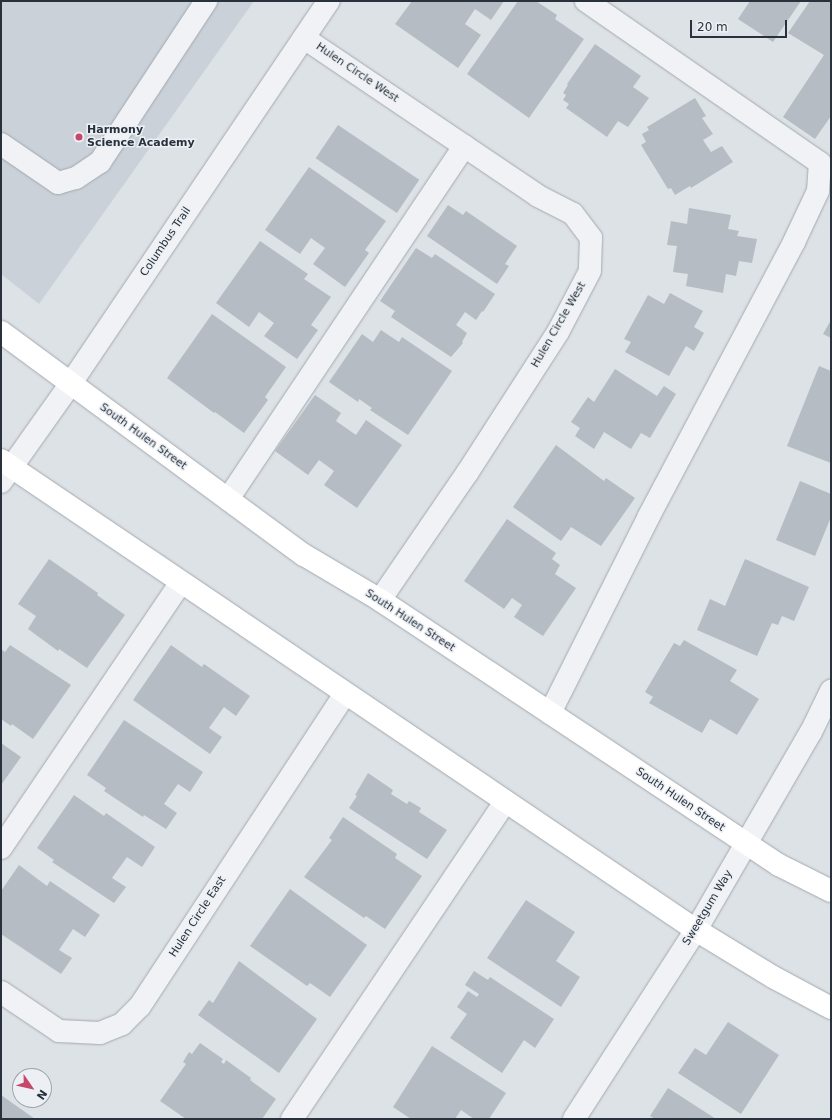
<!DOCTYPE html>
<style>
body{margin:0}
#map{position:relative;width:832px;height:1120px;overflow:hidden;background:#dde2e6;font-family:"DejaVu Sans",sans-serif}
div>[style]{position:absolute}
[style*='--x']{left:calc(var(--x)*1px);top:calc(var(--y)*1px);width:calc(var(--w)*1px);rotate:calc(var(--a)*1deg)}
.built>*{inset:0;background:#cbd1d8}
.building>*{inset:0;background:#b5bcc3;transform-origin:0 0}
.roads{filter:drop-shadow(0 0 1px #a3a9b0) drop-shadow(0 0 1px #a3a9b0)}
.minor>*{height:22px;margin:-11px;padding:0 11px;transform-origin:11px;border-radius:11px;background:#f0f2f5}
.major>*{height:22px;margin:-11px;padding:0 11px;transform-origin:11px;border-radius:11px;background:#fff}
.dots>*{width:11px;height:11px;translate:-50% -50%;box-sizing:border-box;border:2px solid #ecf0f4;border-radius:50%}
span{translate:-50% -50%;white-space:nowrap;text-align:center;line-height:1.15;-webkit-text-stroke:3px #ecf0f4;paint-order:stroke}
.street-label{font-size:11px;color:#28313c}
.poi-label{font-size:11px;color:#28313c;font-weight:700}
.left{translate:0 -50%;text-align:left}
.frame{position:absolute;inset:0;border:2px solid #28313c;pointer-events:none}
.north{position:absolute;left:12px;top:1068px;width:40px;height:40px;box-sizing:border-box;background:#ecf0f4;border:1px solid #9ea4aa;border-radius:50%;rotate:124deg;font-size:11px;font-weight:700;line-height:16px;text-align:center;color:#28313c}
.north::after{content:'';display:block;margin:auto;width:14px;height:18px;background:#c64769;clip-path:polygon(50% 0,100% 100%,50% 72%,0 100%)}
.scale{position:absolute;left:690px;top:20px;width:97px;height:18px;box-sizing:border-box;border:2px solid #28313c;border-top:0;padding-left:5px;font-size:12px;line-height:14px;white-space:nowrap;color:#28313c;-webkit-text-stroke:3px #ecf0f4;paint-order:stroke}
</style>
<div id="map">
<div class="built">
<div style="clip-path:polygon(1px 1px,254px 1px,39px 304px,1px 274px)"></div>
</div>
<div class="building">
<div style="clip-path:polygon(412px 1px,504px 1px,491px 20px,475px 9px,465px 24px,481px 35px,458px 68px,395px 24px)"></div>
<div style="clip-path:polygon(518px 1px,536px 1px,557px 15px,555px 19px,584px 39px,529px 118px,467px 74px)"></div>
<div style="clip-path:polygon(750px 1px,801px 1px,773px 42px,738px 19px)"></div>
<div style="clip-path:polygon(810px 1px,831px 1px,831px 116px,815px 139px,783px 117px,824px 55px,788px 33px)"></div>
<div style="clip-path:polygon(595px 44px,641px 76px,633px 87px,649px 98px,628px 127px,618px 121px,607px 137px,566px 108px,569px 104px,563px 100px,566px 95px,563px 93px,568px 85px,567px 84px)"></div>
<div style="clip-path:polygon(695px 98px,706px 116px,702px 118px,713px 134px,703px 140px,711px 152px,722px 146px,733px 162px,691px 188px,690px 186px,675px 195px,671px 188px,668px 189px,641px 145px,646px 142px,642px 134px,649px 130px,647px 127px)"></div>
<div style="left:338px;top:125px;width:98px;height:40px;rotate:34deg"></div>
<div style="clip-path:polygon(309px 167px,386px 221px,365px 250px,369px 253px,345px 287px,313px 264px,325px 248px,311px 238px,300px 254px,265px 230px)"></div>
<div style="clip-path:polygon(448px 205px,463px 215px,466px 211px,517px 246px,505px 264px,509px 266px,497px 284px,427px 236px)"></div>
<div style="clip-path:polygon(689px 208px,731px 215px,728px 229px,739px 231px,737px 236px,757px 239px,752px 263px,739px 261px,736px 276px,726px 274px,723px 293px,686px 286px,688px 274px,673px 272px,677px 246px,667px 245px,671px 221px,687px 224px)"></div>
<div style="clip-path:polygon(260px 241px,308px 274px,304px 279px,331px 297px,311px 325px,318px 330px,297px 359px,264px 336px,274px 323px,259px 312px,249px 327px,216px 303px)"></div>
<div style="clip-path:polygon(416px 248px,432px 258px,435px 254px,495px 294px,483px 312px,482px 311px,476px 320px,465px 312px,456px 325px,467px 333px,462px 342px,463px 343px,451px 357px,391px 317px,395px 311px,380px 301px)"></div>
<div style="clip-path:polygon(670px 293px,703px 311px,694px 327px,704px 333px,694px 351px,686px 346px,669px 376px,625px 352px,631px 342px,624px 339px,648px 295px,664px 304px)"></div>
<div style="clip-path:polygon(212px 314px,286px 367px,265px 397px,268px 400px,244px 433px,215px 412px,214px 413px,167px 378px)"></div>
<div style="clip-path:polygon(831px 320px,831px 338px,823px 334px)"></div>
<div style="clip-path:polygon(381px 330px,399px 342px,402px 337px,452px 371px,408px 435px,370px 410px,372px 408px,359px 399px,358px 402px,329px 382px,362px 334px,373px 342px)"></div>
<div style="clip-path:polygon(819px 366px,831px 371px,831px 463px,787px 446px)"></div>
<div style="clip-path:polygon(615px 369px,657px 396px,664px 386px,676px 394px,650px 438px,641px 433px,631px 449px,604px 432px,594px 449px,575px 436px,580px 428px,571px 422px,588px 397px,594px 402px)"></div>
<div style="clip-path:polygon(315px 395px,341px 413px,336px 421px,356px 435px,366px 420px,402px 445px,357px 508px,324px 485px,334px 471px,319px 460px,308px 475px,275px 451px)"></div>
<div style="clip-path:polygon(556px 445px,604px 481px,606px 478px,635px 498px,601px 546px,571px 527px,561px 541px,513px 507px)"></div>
<div style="clip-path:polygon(800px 481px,831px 494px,831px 517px,815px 556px,776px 540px)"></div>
<div style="clip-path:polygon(507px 519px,556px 553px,552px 559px,560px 565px,555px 574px,576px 588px,543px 636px,514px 617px,522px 605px,512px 598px,504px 609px,464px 581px)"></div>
<div style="clip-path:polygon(49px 559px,98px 593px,97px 595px,125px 615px,87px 668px,59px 649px,58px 651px,28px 629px,36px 616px,18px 604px)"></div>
<div style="clip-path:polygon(745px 559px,809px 587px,794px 621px,782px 616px,778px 625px,772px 623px,757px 656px,697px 630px,710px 599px,725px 606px)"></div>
<div style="clip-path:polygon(684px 640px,737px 670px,730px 681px,759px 699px,737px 735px,710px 719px,702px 733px,649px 703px,653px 697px,645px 692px,674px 643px,680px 646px)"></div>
<div style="clip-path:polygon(10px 645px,71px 685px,33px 739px,12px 724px,11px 726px,1px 719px,1px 649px,5px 652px)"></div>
<div style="clip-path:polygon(171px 645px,202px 667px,204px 664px,250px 696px,236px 716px,224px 707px,209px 728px,222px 737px,210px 754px,133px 700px)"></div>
<div style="clip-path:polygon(124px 720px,203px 772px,190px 792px,178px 784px,164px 804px,177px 813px,166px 829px,144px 815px,143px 817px,104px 791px,106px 788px,87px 775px)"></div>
<div style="clip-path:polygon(1px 743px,21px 757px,1px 785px)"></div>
<div style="clip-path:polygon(368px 773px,393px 790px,391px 794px,407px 804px,409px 801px,421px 808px,419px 812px,447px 830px,427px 859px,349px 808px,357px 796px,355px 795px)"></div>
<div style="clip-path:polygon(74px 795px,104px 816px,106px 813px,155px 847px,142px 867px,127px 857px,112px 878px,126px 887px,114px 903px,52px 862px,54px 860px,37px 848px)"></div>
<div style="clip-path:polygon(343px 817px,397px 854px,395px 858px,422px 876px,385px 929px,366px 916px,364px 918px,304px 877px,332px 840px,329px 838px)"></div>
<div style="clip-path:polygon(19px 865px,47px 886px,50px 881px,100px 915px,85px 937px,73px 929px,59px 950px,72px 958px,61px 974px,1px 934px,1px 891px)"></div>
<div style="clip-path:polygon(290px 889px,367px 945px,330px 997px,310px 983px,307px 986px,250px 946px)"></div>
<div style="clip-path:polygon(526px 900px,575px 932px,556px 961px,580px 977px,561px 1007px,487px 958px)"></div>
<div style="clip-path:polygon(239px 961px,317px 1019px,279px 1073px,198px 1015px,209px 1000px,213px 1003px)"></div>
<div style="clip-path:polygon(474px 971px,488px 980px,490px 977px,554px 1019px,535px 1048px,524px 1040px,502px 1073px,450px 1038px,467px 1014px,457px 1007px,468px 991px,477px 997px,479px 994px,465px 985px)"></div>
<div style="clip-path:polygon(728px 1022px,779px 1055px,741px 1114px,678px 1073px,695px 1048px,706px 1055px)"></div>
<div style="clip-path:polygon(200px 1043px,223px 1059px,221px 1062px,224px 1064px,226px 1060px,251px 1078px,250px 1080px,276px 1099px,262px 1119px,186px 1119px,160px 1101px,186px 1064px,183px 1062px,189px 1052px,192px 1054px)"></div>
<div style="clip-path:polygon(432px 1046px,506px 1093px,489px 1119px,474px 1119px,461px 1110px,455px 1119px,411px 1119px,393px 1107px)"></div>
<div style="clip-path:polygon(668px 1088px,716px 1119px,655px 1119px,650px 1116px)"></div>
<div style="clip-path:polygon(1px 1095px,35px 1119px,1px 1119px)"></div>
</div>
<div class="roads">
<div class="minor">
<div style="--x:304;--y:38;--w:282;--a:34"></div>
<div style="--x:538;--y:196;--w:39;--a:27"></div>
<div style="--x:573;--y:214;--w:30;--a:53"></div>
<div style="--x:591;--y:238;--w:33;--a:92"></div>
<div style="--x:590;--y:271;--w:69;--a:117.7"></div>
<div style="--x:558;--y:332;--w:168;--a:122.8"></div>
<div style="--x:467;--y:473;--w:154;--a:124.4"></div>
<div style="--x:1;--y:144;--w:69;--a:34.4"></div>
<div style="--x:58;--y:183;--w:19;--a:-16"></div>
<div style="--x:76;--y:178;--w:29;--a:-34"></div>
<div style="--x:100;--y:162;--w:193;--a:-56.6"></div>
<div style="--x:1;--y:482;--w:121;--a:-54.7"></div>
<div style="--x:71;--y:383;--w:461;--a:-56"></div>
<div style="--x:228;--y:499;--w:425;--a:-56.2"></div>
<div style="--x:550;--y:713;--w:220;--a:-63.3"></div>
<div style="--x:649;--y:516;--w:310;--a:-62.1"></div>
<div style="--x:794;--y:242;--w:56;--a:-64.8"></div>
<div style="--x:818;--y:191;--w:28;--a:-86"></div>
<div style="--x:820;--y:163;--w:285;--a:-145.3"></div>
<div style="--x:1;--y:848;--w:321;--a:-55.9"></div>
<div style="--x:1;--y:992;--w:70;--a:33.9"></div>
<div style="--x:59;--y:1031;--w:41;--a:2.8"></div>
<div style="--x:100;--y:1033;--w:24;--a:-22"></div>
<div style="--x:122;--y:1024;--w:25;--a:-45"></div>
<div style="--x:140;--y:1006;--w:373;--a:-56.7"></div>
<div style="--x:292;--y:1119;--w:382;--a:-56.1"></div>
<div style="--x:574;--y:1119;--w:225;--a:-57.2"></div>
<div style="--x:696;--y:930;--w:229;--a:-59.9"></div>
<div style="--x:811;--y:732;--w:46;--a:-64"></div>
</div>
<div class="major">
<div style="--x:1;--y:332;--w:376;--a:36.4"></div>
<div style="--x:304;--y:555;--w:88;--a:30.6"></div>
<div style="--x:380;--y:600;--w:479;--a:33.6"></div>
<div style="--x:779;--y:865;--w:58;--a:26.6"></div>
<div style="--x:1;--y:460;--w:839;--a:34.07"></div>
<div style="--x:696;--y:930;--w:90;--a:31.4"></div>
<div style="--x:773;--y:977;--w:66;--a:28.1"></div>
</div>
</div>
<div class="dots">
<div style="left:79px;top:137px;background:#c64769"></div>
</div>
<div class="street-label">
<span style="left:357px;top:73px;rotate:34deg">Hulen Circle West</span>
<span style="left:166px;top:242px;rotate:-56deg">Columbus Trail</span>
<span style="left:559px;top:325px;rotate:-60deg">Hulen Circle West</span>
<span style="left:143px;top:437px;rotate:36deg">South Hulen Street</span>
<span style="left:410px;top:621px;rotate:33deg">South Hulen Street</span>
<span style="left:680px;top:800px;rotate:34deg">South Hulen Street</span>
<span style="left:708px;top:908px;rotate:-59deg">Sweetgum Way</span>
<span style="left:198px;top:917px;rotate:-57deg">Hulen Circle East</span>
</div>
<div class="poi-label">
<span class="left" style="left:87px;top:137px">Harmony<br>Science Academy</span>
</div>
<div class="frame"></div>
<div class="north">N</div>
<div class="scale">20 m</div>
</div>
